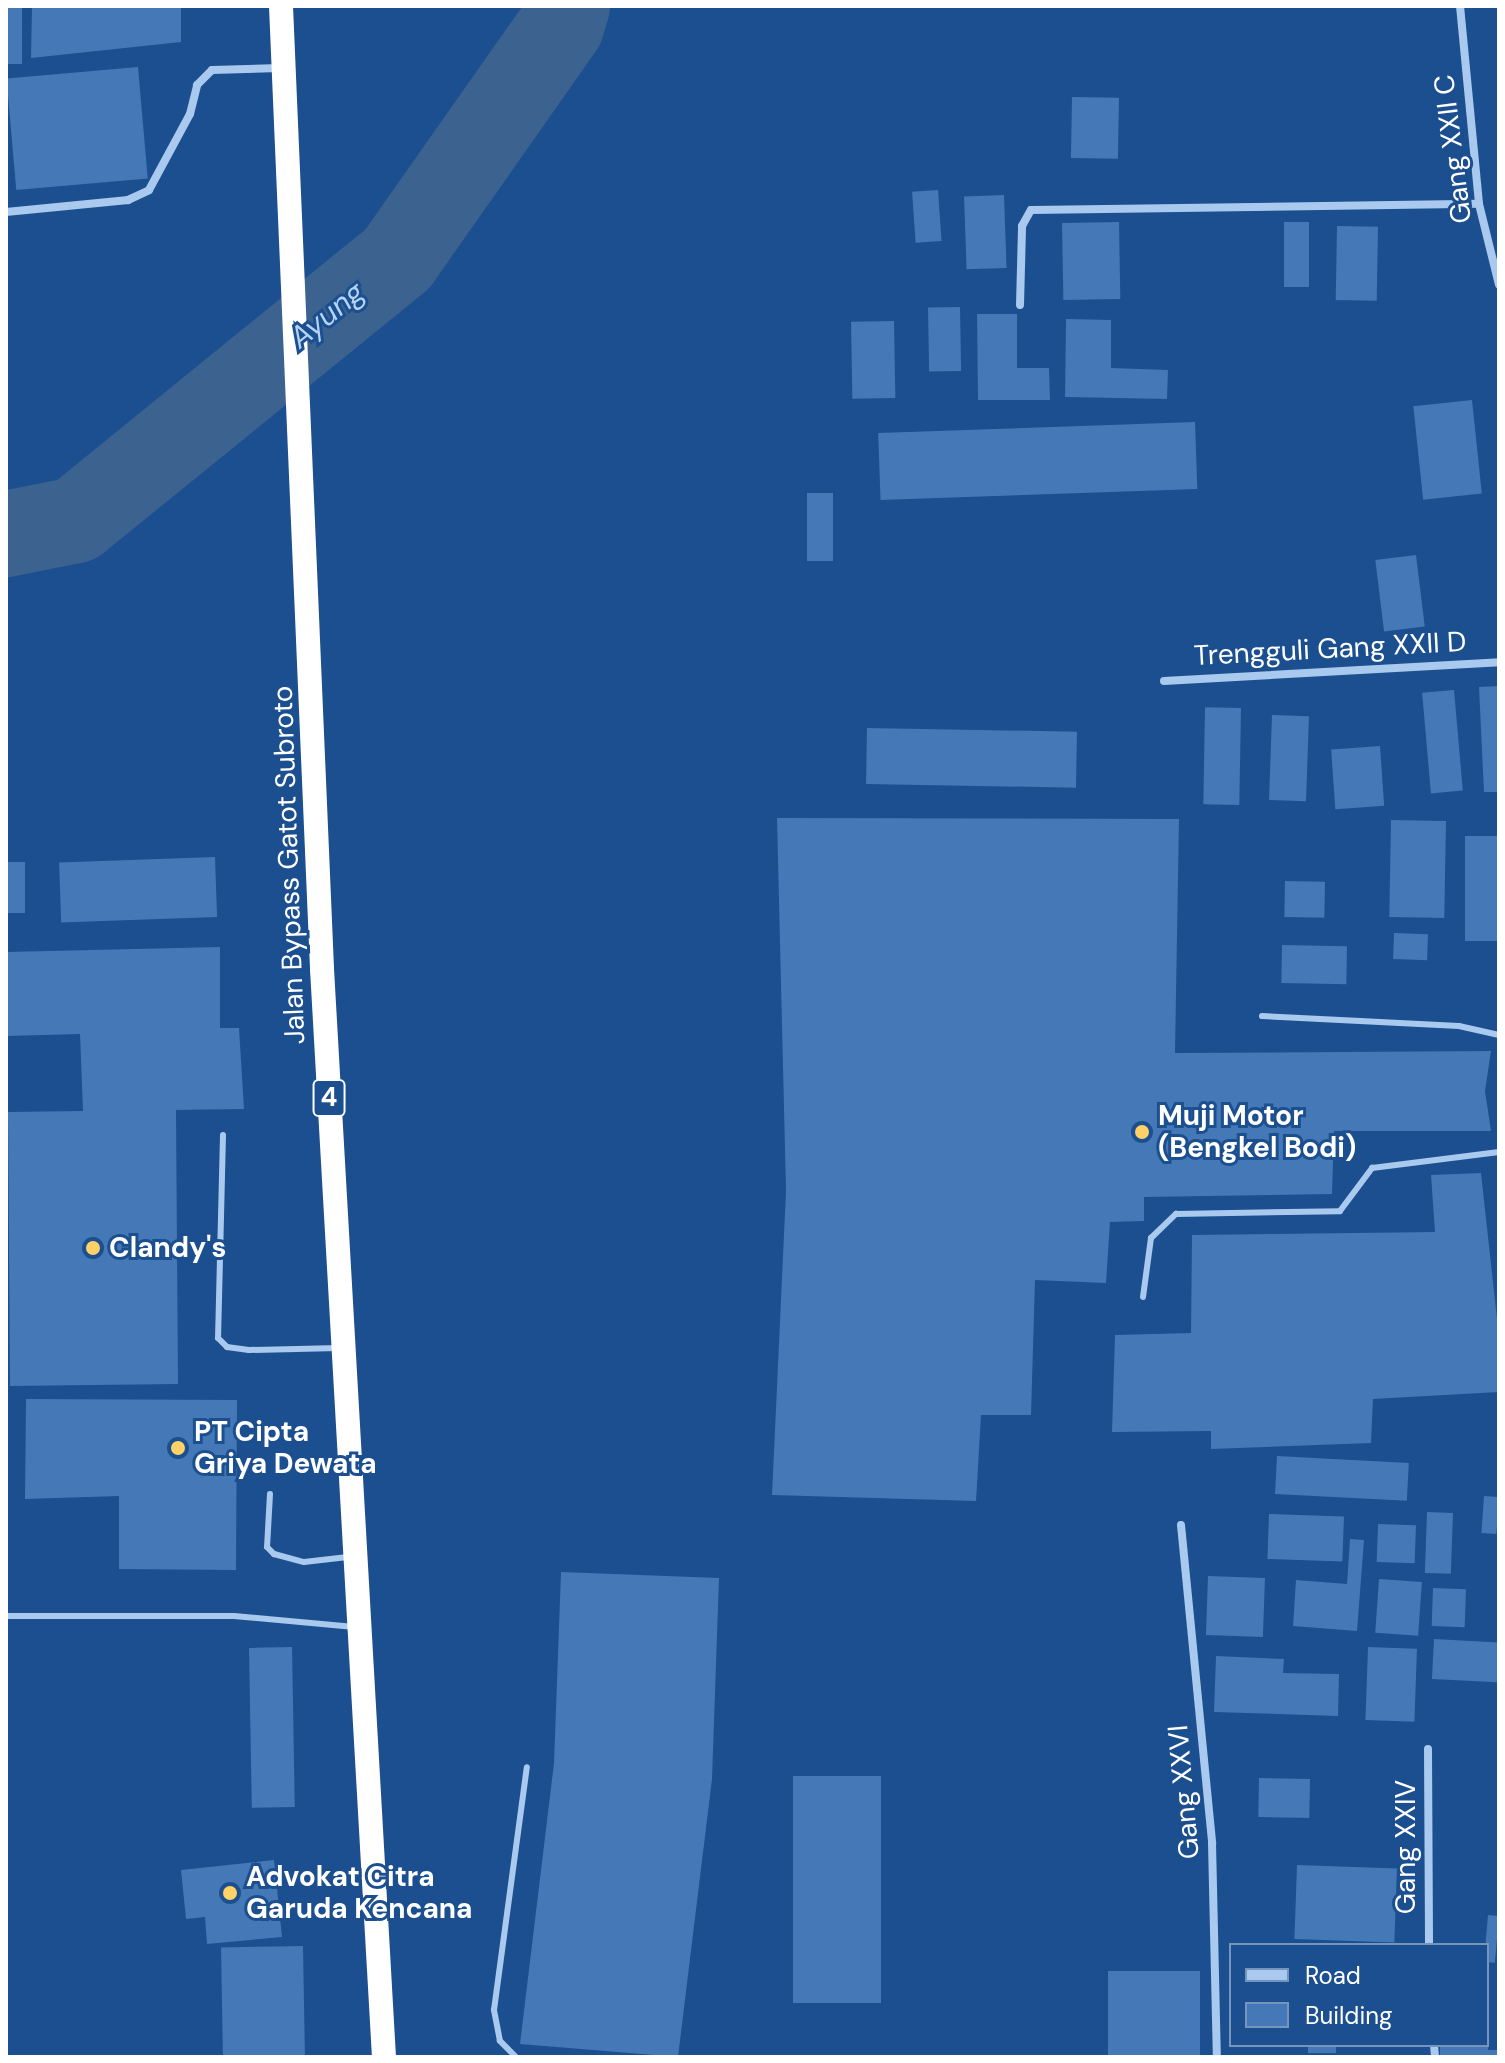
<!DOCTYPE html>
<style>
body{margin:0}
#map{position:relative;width:1505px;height:2063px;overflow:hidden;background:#1b4f8f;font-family:"DM Sans",sans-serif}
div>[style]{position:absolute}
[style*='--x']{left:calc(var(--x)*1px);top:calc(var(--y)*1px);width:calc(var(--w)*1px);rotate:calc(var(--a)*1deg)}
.river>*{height:86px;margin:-43px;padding:0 43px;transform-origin:43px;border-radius:43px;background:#3c6290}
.building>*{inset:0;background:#4478b7;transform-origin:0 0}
.lane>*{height:6px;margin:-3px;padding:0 3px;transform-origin:3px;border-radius:3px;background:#a9c9ee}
.street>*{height:8px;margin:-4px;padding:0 4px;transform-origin:4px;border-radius:4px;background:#a9c9ee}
.highway>*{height:24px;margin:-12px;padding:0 12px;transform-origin:12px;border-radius:12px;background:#fff}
.dots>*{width:22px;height:22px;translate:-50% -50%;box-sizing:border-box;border:4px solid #1b4f8f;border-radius:50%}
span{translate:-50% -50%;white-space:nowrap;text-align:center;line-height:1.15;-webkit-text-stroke:6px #1b4f8f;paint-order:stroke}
.shield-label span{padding:2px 6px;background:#1b4f8f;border:2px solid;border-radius:6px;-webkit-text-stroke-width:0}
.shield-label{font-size:26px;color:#fff;font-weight:700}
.street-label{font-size:28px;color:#fff}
.poi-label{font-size:28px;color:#fff;font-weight:700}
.left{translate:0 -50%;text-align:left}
.water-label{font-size:30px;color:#b5d3f5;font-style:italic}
.frame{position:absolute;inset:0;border:8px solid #fff;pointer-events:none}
.legend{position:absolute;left:1229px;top:1943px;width:260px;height:104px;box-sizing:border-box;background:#1b4f8f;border:2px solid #7695bc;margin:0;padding:10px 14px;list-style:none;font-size:24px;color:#fff}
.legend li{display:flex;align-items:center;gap:16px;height:40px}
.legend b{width:40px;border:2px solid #7695bc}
</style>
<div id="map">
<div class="river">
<div style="--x:6;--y:534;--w:71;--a:-11.3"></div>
<div style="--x:76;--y:520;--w:415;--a:-39.1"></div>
<div style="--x:398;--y:258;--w:284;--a:-54.9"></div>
<div style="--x:561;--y:26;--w:21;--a:-73"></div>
</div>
<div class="building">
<div style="left:6px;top:6px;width:16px;height:58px"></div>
<div style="clip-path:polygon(32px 6px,181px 6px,181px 42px,31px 58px)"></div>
<div style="left:138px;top:67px;width:112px;height:132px;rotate:85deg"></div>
<div style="left:1072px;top:97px;width:47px;height:61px;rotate:1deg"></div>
<div style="left:938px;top:190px;width:51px;height:26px;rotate:86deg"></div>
<div style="left:1004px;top:195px;width:73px;height:40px;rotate:88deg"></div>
<div style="left:1119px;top:222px;width:77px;height:57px;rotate:89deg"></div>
<div style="left:1284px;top:222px;width:25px;height:65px"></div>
<div style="left:1337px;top:226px;width:41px;height:74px;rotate:1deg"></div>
<div style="left:960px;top:307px;width:64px;height:32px;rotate:89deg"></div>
<div style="clip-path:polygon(977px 314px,1017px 314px,1017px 368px,1049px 368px,1050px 400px,978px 400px)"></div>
<div style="clip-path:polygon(1066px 319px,1111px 320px,1111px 368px,1168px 370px,1167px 399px,1065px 397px)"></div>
<div style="left:894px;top:321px;width:77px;height:43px;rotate:89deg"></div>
<div style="left:1472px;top:400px;width:94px;height:59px;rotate:84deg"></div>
<div style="left:1195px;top:422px;width:67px;height:317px;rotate:88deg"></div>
<div style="left:807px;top:493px;width:26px;height:68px"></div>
<div style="left:1416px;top:555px;width:72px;height:41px;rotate:83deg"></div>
<div style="clip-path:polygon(1499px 686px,1499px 792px,1484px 792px,1479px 687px)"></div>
<div style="left:1454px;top:690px;width:101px;height:32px;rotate:85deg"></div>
<div style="left:1241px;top:708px;width:97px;height:36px;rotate:91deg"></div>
<div style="left:1272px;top:715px;width:37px;height:85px;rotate:2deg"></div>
<div style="left:867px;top:728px;width:210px;height:56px;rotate:1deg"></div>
<div style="left:1380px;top:746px;width:60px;height:49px;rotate:86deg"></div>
<div style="clip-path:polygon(777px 818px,1179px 819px,1175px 1053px,1491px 1051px,1485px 1091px,1491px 1131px,1334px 1131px,1332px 1194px,1144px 1197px,1144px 1221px,1110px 1222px,1106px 1283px,1035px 1280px,1031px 1415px,981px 1415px,976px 1501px,772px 1495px,786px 1191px)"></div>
<div style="left:1391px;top:820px;width:55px;height:97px;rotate:1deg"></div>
<div style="left:1465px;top:836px;width:34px;height:105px"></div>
<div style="left:215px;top:857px;width:60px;height:156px;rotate:88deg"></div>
<div style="left:25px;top:862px;width:51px;height:19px;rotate:90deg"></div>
<div style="left:1285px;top:881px;width:40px;height:36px;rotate:1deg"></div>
<div style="left:1394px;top:933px;width:34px;height:26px;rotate:2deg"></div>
<div style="left:1282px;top:945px;width:65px;height:38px;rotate:1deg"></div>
<div style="clip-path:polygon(220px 947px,220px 1028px,239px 1028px,244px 1109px,176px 1110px,178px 1384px,10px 1386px,8px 1112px,83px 1111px,80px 1034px,6px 1036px,6px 952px)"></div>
<div style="clip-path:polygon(1481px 1173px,1499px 1337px,1499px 1392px,1373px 1399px,1371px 1443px,1211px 1449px,1211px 1431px,1112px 1432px,1115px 1335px,1191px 1333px,1192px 1235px,1435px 1232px,1431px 1175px)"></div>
<div style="clip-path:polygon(26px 1399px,237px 1400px,236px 1570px,119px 1569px,119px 1496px,25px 1499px)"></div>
<div style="left:1277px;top:1456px;width:132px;height:38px;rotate:3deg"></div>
<div style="left:1484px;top:1496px;width:15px;height:37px;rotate:4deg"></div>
<div style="left:1427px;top:1512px;width:26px;height:61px;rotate:2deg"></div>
<div style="left:1269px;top:1514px;width:75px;height:45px;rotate:2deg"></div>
<div style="left:1378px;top:1524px;width:38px;height:38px;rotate:2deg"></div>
<div style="clip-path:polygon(1350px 1539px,1364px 1540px,1357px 1631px,1293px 1626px,1296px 1580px,1347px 1584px)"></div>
<div style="clip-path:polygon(561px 1572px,719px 1578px,712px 1779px,678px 2057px,520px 2044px,554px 1763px)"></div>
<div style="left:1208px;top:1576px;width:57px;height:59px;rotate:2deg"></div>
<div style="left:1379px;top:1579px;width:43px;height:54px;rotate:4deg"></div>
<div style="left:1433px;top:1588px;width:33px;height:38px;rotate:2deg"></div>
<div style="left:1434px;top:1639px;width:65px;height:40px;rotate:3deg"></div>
<div style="left:292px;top:1647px;width:160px;height:43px;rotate:89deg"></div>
<div style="left:1368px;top:1647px;width:49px;height:73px;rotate:2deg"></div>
<div style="clip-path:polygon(1216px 1656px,1284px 1659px,1283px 1673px,1339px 1674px,1338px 1716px,1214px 1712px)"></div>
<div style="left:793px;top:1776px;width:88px;height:227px"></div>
<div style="left:1259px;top:1778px;width:51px;height:39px;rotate:1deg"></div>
<div style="clip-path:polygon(274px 1860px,282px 1937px,207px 1944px,205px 1917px,186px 1919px,181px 1870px)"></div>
<div style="left:1297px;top:1865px;width:100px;height:74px;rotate:2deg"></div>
<div style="left:1488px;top:1915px;width:11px;height:47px;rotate:5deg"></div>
<div style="left:303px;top:1946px;width:111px;height:82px;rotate:89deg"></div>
<div style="left:1108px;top:1971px;width:92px;height:86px"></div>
<div style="left:1308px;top:2045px;width:28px;height:8px"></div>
<div style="clip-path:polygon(1440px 2045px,1488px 2045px,1488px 2050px,1499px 2050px,1499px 2057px,1440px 2057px)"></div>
</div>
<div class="lane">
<div style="--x:1262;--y:1016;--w:197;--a:2.9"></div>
<div style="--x:1459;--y:1026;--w:41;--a:12.7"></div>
<div style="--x:223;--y:1135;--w:203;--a:91.4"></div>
<div style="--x:218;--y:1338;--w:13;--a:45"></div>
<div style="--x:227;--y:1347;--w:22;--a:8"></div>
<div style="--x:249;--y:1350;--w:90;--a:-1.3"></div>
<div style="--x:1143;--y:1297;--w:60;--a:-82.3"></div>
<div style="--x:1151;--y:1238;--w:35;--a:-44"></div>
<div style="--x:1176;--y:1214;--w:164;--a:-1"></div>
<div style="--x:1340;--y:1211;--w:54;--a:-53.3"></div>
<div style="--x:1372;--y:1168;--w:128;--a:-7.2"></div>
<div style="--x:270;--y:1494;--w:53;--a:93.2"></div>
<div style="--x:267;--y:1547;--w:10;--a:45"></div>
<div style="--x:274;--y:1554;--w:31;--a:15"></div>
<div style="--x:304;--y:1562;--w:44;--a:-6.5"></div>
<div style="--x:6;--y:1616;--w:228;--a:0"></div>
<div style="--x:234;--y:1616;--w:121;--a:5.2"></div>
<div style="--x:516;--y:2057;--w:23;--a:-135"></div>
<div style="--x:500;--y:2041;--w:32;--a:-101"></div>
<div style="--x:494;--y:2010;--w:245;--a:-82.3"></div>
</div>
<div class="street">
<div style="--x:1460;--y:6;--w:199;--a:84.5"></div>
<div style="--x:1479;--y:204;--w:83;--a:76.1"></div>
<div style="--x:6;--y:212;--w:123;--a:-5.6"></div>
<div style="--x:128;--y:200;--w:23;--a:-25"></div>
<div style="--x:149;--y:190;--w:86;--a:-61.7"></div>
<div style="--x:190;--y:114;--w:30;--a:-76"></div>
<div style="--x:197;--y:85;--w:21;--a:-45"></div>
<div style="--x:212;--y:70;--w:68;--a:-1.7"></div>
<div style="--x:1020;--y:305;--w:79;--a:-88.5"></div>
<div style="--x:1022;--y:226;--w:18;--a:-61"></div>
<div style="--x:1031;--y:210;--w:448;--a:-0.8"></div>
<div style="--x:1164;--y:681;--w:336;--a:-3.2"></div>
<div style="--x:1181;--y:1525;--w:320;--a:84.4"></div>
<div style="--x:1212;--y:1843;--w:214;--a:88.7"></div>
<div style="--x:1428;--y:1749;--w:196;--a:89.7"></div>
<div style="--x:1434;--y:2045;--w:12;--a:85"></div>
</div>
<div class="highway">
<div style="--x:281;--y:6;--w:964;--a:87.56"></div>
<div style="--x:322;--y:969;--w:1090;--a:86.74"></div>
</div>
<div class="dots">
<div style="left:1142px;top:1132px;background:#ffd166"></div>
<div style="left:93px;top:1248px;background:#ffd166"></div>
<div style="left:178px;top:1448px;background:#ffd166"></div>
<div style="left:230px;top:1893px;background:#ffd166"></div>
</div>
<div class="shield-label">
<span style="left:329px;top:1098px">4</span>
</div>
<div class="street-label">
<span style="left:1453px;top:149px;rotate:-97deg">Gang XXII C</span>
<span style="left:1330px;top:649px;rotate:-3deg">Trengguli Gang XXII D</span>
<span style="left:289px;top:865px;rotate:-92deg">Jalan Bypass Gatot Subroto</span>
<span style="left:1184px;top:1792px;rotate:-95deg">Gang XXVI</span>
<span style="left:1406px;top:1847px;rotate:-90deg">Gang XXIV</span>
</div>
<div class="poi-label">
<span class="left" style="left:1158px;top:1132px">Muji Motor<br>(Bengkel Bodi)</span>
<span class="left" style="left:109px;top:1248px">Clandy's</span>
<span class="left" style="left:194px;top:1448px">PT Cipta<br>Griya Dewata</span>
<span class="left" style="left:246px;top:1893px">Advokat Citra<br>Garuda Kencana</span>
</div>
<div class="water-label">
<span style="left:327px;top:315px;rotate:-39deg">Ayung</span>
</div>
<div class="frame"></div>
<ul class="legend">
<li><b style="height:10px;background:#a9c9ee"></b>Road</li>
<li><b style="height:22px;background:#4478b7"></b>Building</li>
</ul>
</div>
